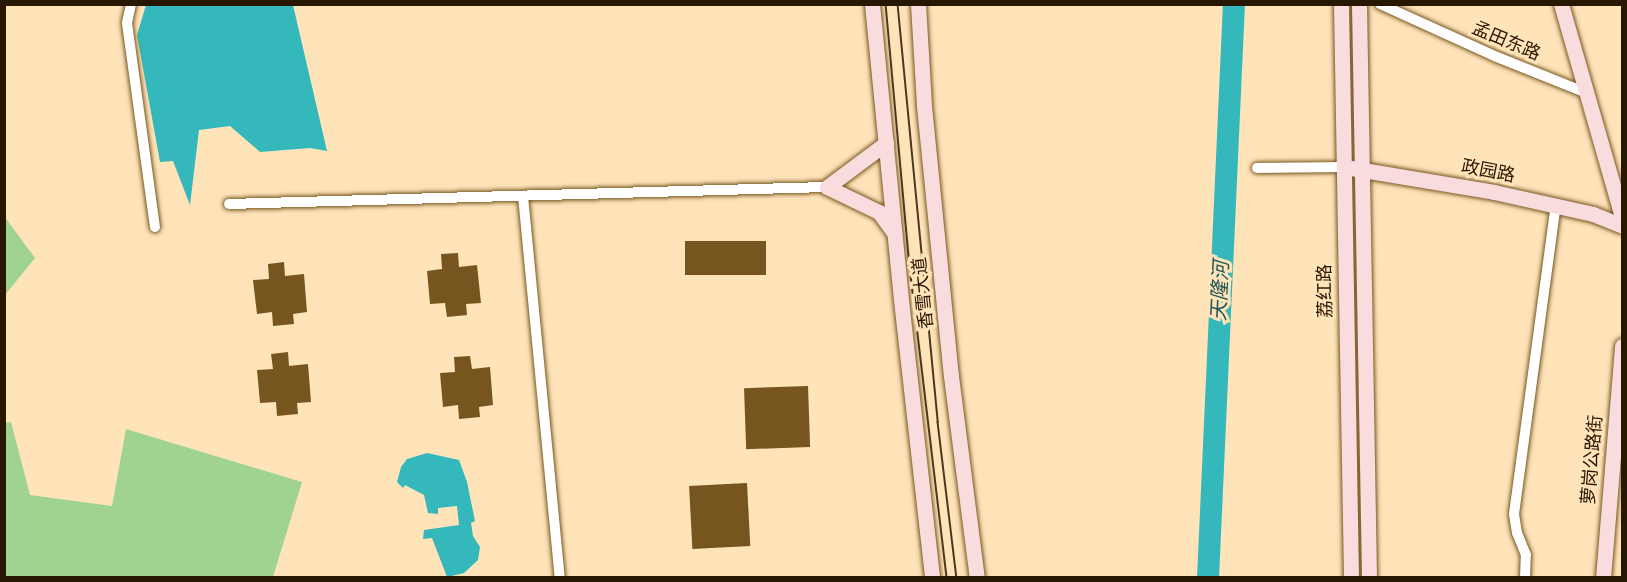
<!DOCTYPE html>
<meta charset="utf-8">
<style>
body{margin:0}
#map{position:relative;width:1627px;height:582px;overflow:hidden;background:#ffe3b9;font-family:"Alegreya Sans","Noto Sans SC",sans-serif}
div>[style]{position:absolute}
[style*='--x']{left:calc(var(--x)*1px);top:calc(var(--y)*1px);width:calc(var(--w)*1px);rotate:calc(var(--a)*1deg)}
.green>*{inset:0;background:#a0d290}
.water>*{inset:0;background:#34b8bc}
.river>*{height:22px;margin:-11px;padding:0 11px;transform-origin:11px;border-radius:11px;background:#34b8bc}
.building>*{inset:0;background:#76561e;transform-origin:0 0}
.roads{filter:drop-shadow(0 0 2px #785820) drop-shadow(0 0 2px #785820)}
.street>*{height:10px;margin:-5px;padding:0 5px;transform-origin:5px;border-radius:5px;background:#fff}
.secondary>*{height:15px;margin:-7.5px;padding:0 7.5px;transform-origin:7.5px;border-radius:7.5px;background:#f9dcdd}
.tram>*{height:1.5px;margin:-0.75px;padding:0 0.75px;transform-origin:0.75px;border-radius:0.75px;background:#4b381e}
span{translate:-50% -50%;white-space:nowrap;text-align:center;line-height:1.15;-webkit-text-stroke:6px #ffe3b9;paint-order:stroke}
.street-label{font-size:18px;color:#281700}
.water-label{font-size:20px;color:#205557;font-style:italic}
.frame{position:absolute;inset:0;border:6px solid #281700;pointer-events:none}
</style>
<div id="map">
<div class="green">
<div style="clip-path:polygon(4px 216px,35px 258px,5px 295px,4px 295px)"></div>
<div style="clip-path:polygon(11px 422px,30px 495px,112px 506px,126px 429px,302px 482px,273px 577px,5px 577px,4px 423px)"></div>
</div>
<div class="water">
<div style="clip-path:polygon(146px 5px,293px 5px,327px 151px,310px 148px,260px 152px,230px 126px,199px 130px,190px 205px,173px 161px,160px 162px,137px 35px)"></div>
<div style="clip-path:polygon(427px 453px,459px 460px,467px 482px,475px 521px,471px 523px,473px 536px,480px 547px,478px 560px,464px 573px,447px 577px,432px 538px,423px 539px,424px 530px,459px 525px,457px 506px,438px 508px,438px 514px,428px 513px,424px 495px,405px 485px,403px 488px,397px 482px,401px 467px,407px 459px)"></div>
</div>
<div class="river">
<div style="--x:1208;--y:578;--w:575;--a:-87.41"></div>
</div>
<div class="building">
<div style="left:766px;top:241px;width:34px;height:81px;rotate:90deg"></div>
<div style="clip-path:polygon(458px 253px,459px 267px,477px 265px,481px 303px,466px 304px,467px 315px,447px 317px,445px 303px,430px 304px,427px 271px,442px 269px,441px 254px)"></div>
<div style="clip-path:polygon(284px 262px,285px 276px,304px 274px,307px 312px,293px 314px,294px 324px,273px 326px,272px 312px,257px 314px,253px 280px,269px 279px,268px 264px)"></div>
<div style="clip-path:polygon(288px 352px,289px 366px,308px 364px,311px 402px,297px 403px,298px 414px,277px 416px,276px 402px,260px 403px,257px 370px,273px 369px,271px 354px)"></div>
<div style="clip-path:polygon(470px 356px,472px 369px,490px 367px,493px 405px,479px 407px,480px 417px,459px 419px,458px 405px,443px 407px,440px 373px,455px 372px,454px 357px)"></div>
<div style="left:808px;top:386px;width:61px;height:64px;rotate:88deg"></div>
<div style="left:747px;top:483px;width:63px;height:58px;rotate:87deg"></div>
</div>
<div class="roads">
<div class="street">
<div style="--x:131;--y:4;--w:19;--a:102"></div>
<div style="--x:127;--y:23;--w:206;--a:82.2"></div>
<div style="--x:1380;--y:4;--w:128;--a:24.4"></div>
<div style="--x:1497;--y:57;--w:97;--a:21.8"></div>
<div style="--x:1257;--y:168;--w:86;--a:-0.7"></div>
<div style="--x:523;--y:196;--w:384;--a:84.5"></div>
<div style="--x:229;--y:204;--w:598;--a:-1.63"></div>
<div style="--x:1525;--y:578;--w:23;--a:-88"></div>
<div style="--x:1526;--y:555;--w:24;--a:-112"></div>
<div style="--x:1517;--y:533;--w:19;--a:-99"></div>
<div style="--x:1514;--y:514;--w:312;--a:-82.3"></div>
</div>
<div class="secondary">
<div style="--x:872;--y:4;--w:297;--a:84.4"></div>
<div style="--x:901;--y:300;--w:280;--a:83.6"></div>
<div style="--x:918;--y:4;--w:102;--a:86.6"></div>
<div style="--x:924;--y:106;--w:271;--a:84.3"></div>
<div style="--x:951;--y:376;--w:204;--a:82.7"></div>
<div style="--x:1341;--y:4;--w:574;--a:89"></div>
<div style="--x:1359;--y:4;--w:574;--a:89"></div>
<div style="--x:1561;--y:4;--w:222;--a:74"></div>
<div style="--x:1351;--y:168;--w:145;--a:9.5"></div>
<div style="--x:1494;--y:192;--w:101;--a:12.5"></div>
<div style="--x:1593;--y:214;--w:31;--a:22"></div>
<div style="--x:827;--y:187;--w:58;--a:25.7"></div>
<div style="--x:879;--y:212;--w:26;--a:54"></div>
<div style="--x:827;--y:187;--w:74;--a:-36.7"></div>
<div style="--x:1603;--y:578;--w:233;--a:-85.3"></div>
</div>
</div>
<div class="tram">
<div style="--x:886;--y:4;--w:264;--a:84.8"></div>
<div style="--x:910;--y:267;--w:313;--a:83.2"></div>
<div style="--x:898;--y:4;--w:420;--a:84.5"></div>
<div style="--x:938;--y:422;--w:157;--a:83.1"></div>
</div>
<div class="street-label">
<span style="left:1506px;top:42px;rotate:23deg">孟田东路</span>
<span style="left:1488px;top:172px;rotate:11deg">政园路</span>
<span style="left:1326px;top:291px;rotate:-91deg">荔红路</span>
<span style="left:924px;top:293px;rotate:-96deg">香雪大道</span>
<span style="left:1593px;top:460px;rotate:-85deg">萝岗公路街</span>
</div>
<div class="water-label">
<span style="left:1221px;top:291px;rotate:-87deg">天隆河</span>
</div>
<div class="frame"></div>
</div>
